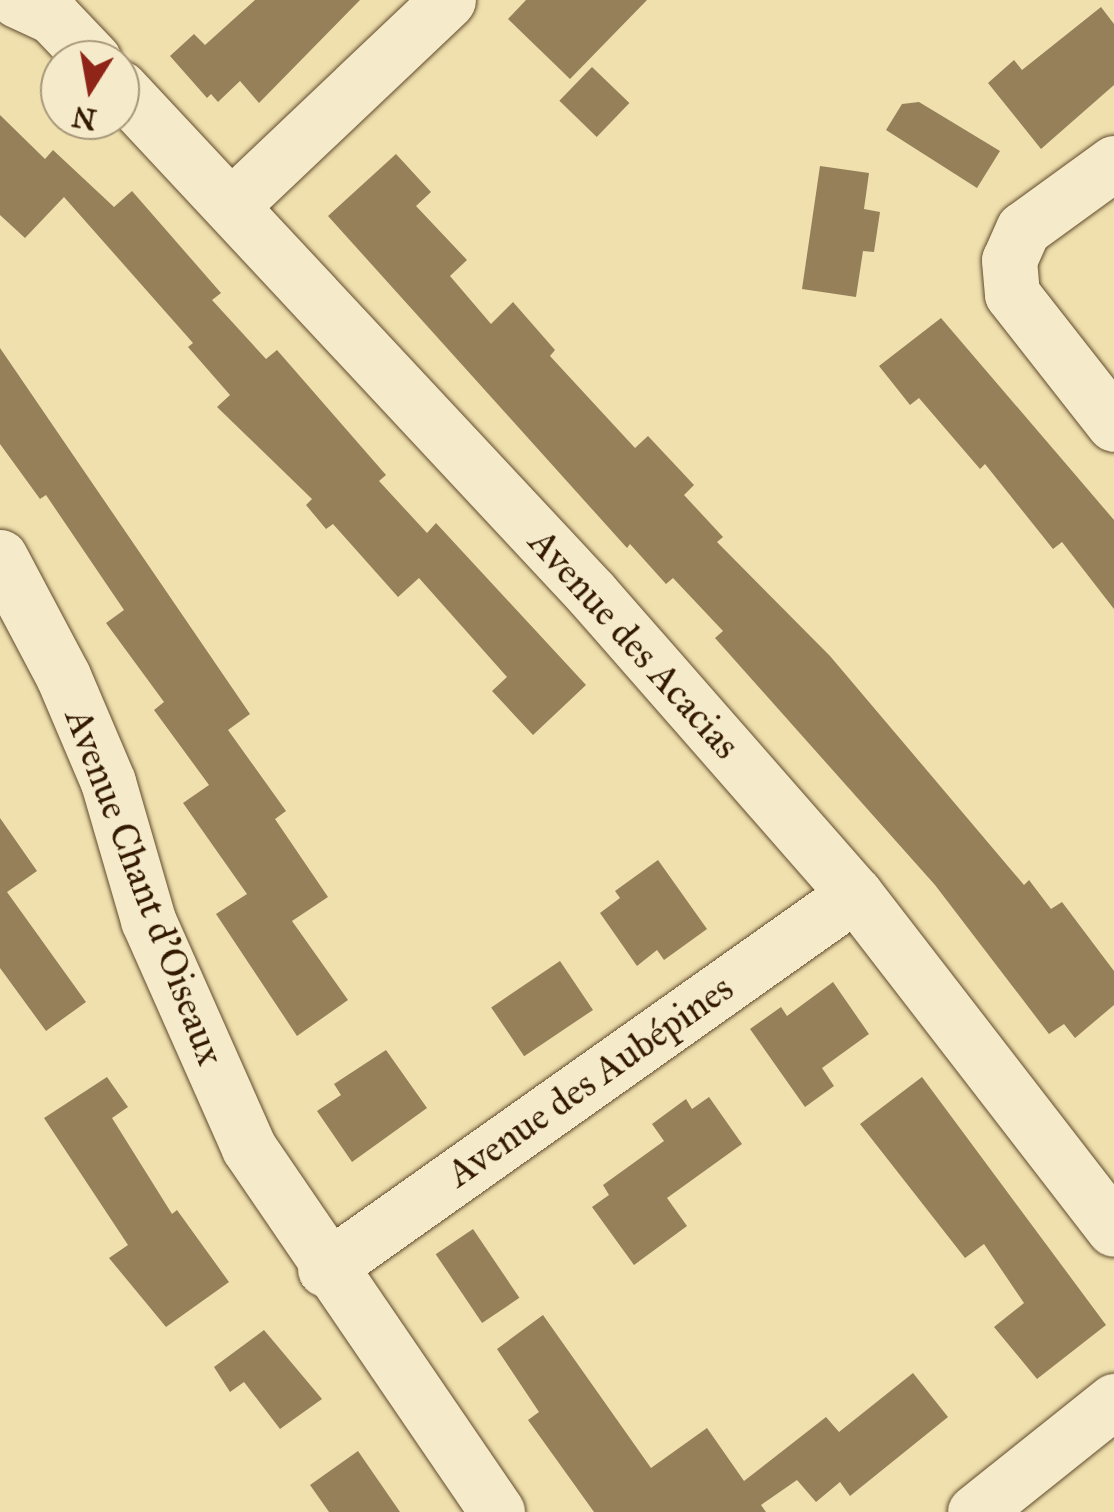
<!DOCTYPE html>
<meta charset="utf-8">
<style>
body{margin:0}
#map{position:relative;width:1114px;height:1512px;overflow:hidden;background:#efe0ae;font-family:"IM FELL Great Primer",serif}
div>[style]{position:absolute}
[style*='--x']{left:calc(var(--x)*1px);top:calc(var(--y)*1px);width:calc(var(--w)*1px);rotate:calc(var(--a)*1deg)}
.building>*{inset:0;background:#95805a;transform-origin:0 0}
.roads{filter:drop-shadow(0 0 2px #624b2c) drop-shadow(0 0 2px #624b2c)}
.minor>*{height:55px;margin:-27.5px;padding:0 27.5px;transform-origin:27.5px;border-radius:27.5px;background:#f5ebca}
span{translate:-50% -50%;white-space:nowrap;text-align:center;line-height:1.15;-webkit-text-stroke:8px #f5ebca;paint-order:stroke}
.street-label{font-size:38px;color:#331900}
.north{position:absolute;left:40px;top:40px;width:100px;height:100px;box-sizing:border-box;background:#f5ebca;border:2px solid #a79779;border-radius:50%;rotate:191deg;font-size:28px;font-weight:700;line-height:40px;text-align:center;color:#331900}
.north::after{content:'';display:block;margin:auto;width:35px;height:45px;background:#8f2418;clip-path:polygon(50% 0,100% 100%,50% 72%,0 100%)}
</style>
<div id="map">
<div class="building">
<div style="clip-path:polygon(255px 0,360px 0,259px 103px,240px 81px,218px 102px,211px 94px,207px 98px,170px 56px,194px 34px,205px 45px)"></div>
<div style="clip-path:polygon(526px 0,647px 0,570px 79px,508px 19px)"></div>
<div style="clip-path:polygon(1101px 7px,1114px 24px,1114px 85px,1041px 149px,988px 83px,1014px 60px,1022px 70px)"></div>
<div style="left:592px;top:67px;width:52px;height:47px;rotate:44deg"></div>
<div style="clip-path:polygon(919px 102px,1000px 151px,977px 188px,886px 130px,902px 104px)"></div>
<div style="clip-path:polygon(0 115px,45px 159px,53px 150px,114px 207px,132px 191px,221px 293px,212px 300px,266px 359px,277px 350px,386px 475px,379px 481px,427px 533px,436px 523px,586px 685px,533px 735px,492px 691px,507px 677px,419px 578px,398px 597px,333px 524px,326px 529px,306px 505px,312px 499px,217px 407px,230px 395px,188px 347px,193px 343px,64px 197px,25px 238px,0 215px)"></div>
<div style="clip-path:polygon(396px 154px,431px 192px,416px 206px,467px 260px,450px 276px,491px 324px,513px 302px,555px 350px,550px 356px,635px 448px,648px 436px,694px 485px,684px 495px,723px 537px,717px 542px,830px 656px,1024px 885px,1029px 880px,1051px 909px,1062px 902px,1114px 971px,1114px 1005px,1075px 1038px,1064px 1024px,1049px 1034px,935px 885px,715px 638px,723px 631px,673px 578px,666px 584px,630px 544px,627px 548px,328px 216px)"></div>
<div style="clip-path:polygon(820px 166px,869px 173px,864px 209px,880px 212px,874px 252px,863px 251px,856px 297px,802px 289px)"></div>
<div style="clip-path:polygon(941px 318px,1114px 520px,1114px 609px,1062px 542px,1053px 549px,985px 464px,980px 469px,919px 398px,910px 405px,879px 366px)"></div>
<div style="clip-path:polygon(0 348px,250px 714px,228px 730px,286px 811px,275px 819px,328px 897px,292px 921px,348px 1000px,297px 1036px,216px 914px,247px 894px,183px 803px,209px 785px,154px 710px,164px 702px,106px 623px,124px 610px,46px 495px,40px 499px,0 444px)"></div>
<div style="clip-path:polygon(0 818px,37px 871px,7px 892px,86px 1002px,46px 1031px,0 968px)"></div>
<div style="clip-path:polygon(658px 860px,707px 929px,664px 960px,657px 950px,637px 966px,600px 913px,620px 898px,615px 891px)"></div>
<div style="left:560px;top:961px;width:59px;height:83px;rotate:56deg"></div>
<div style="clip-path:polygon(833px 982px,869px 1034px,822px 1068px,834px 1086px,805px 1107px,750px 1029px,781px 1007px,787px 1016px)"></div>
<div style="clip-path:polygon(386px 1050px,427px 1108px,352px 1162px,317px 1111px,341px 1095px,334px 1084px)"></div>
<div style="clip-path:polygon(107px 1077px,128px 1107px,112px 1118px,172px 1214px,177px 1210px,229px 1282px,166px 1327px,109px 1258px,128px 1245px,44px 1118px)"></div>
<div style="clip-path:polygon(922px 1077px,1106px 1325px,1037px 1379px,994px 1327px,1024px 1303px,984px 1244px,965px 1258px,860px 1124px)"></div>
<div style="clip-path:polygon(709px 1097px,742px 1144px,667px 1198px,687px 1226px,634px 1265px,592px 1207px,609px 1195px,603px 1185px,664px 1141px,652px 1124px,686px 1099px,692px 1109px)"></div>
<div style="left:473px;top:1229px;width:83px;height:45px;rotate:56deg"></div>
<div style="clip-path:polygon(543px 1315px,651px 1468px,707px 1428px,744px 1481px,826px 1417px,839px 1432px,913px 1373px,948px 1417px,850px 1496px,840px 1482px,816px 1502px,797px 1480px,761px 1505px,766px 1512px,594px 1512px,528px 1420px,539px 1412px,497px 1349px)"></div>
<div style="clip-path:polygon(264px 1330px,322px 1399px,280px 1429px,244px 1382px,230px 1392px,214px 1367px)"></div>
<div style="clip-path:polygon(358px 1451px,400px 1512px,329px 1512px,310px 1485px)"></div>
</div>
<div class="roads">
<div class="minor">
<div style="--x:17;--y:0;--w:40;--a:25"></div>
<div style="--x:53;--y:17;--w:59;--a:46.4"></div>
<div style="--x:120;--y:88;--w:692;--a:46.99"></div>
<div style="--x:592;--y:594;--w:399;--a:48.8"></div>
<div style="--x:855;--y:894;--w:423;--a:52.3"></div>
<div style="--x:1114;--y:163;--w:112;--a:144"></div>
<div style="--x:1023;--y:229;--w:34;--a:114"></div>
<div style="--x:1009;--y:260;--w:34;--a:85"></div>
<div style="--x:1012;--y:294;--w:165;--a:51.9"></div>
<div style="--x:231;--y:206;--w:299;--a:-43.5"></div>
<div style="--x:0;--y:557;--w:135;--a:62.1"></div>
<div style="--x:63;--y:676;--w:115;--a:67"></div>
<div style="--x:108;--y:782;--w:144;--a:73.8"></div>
<div style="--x:148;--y:920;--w:249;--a:66.1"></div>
<div style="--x:249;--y:1148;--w:440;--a:55.7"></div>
<div style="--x:325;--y:1269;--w:649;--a:-35.28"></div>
<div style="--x:975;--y:1512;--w:178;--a:-38.6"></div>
</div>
</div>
<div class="street-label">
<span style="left:634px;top:644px;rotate:48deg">Avenue des Acacias</span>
<span style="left:144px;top:887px;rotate:69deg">Avenue Chant d'Oiseaux</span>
<span style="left:590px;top:1081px;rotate:-35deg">Avenue des Aubépines</span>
</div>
<div class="north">N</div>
</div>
